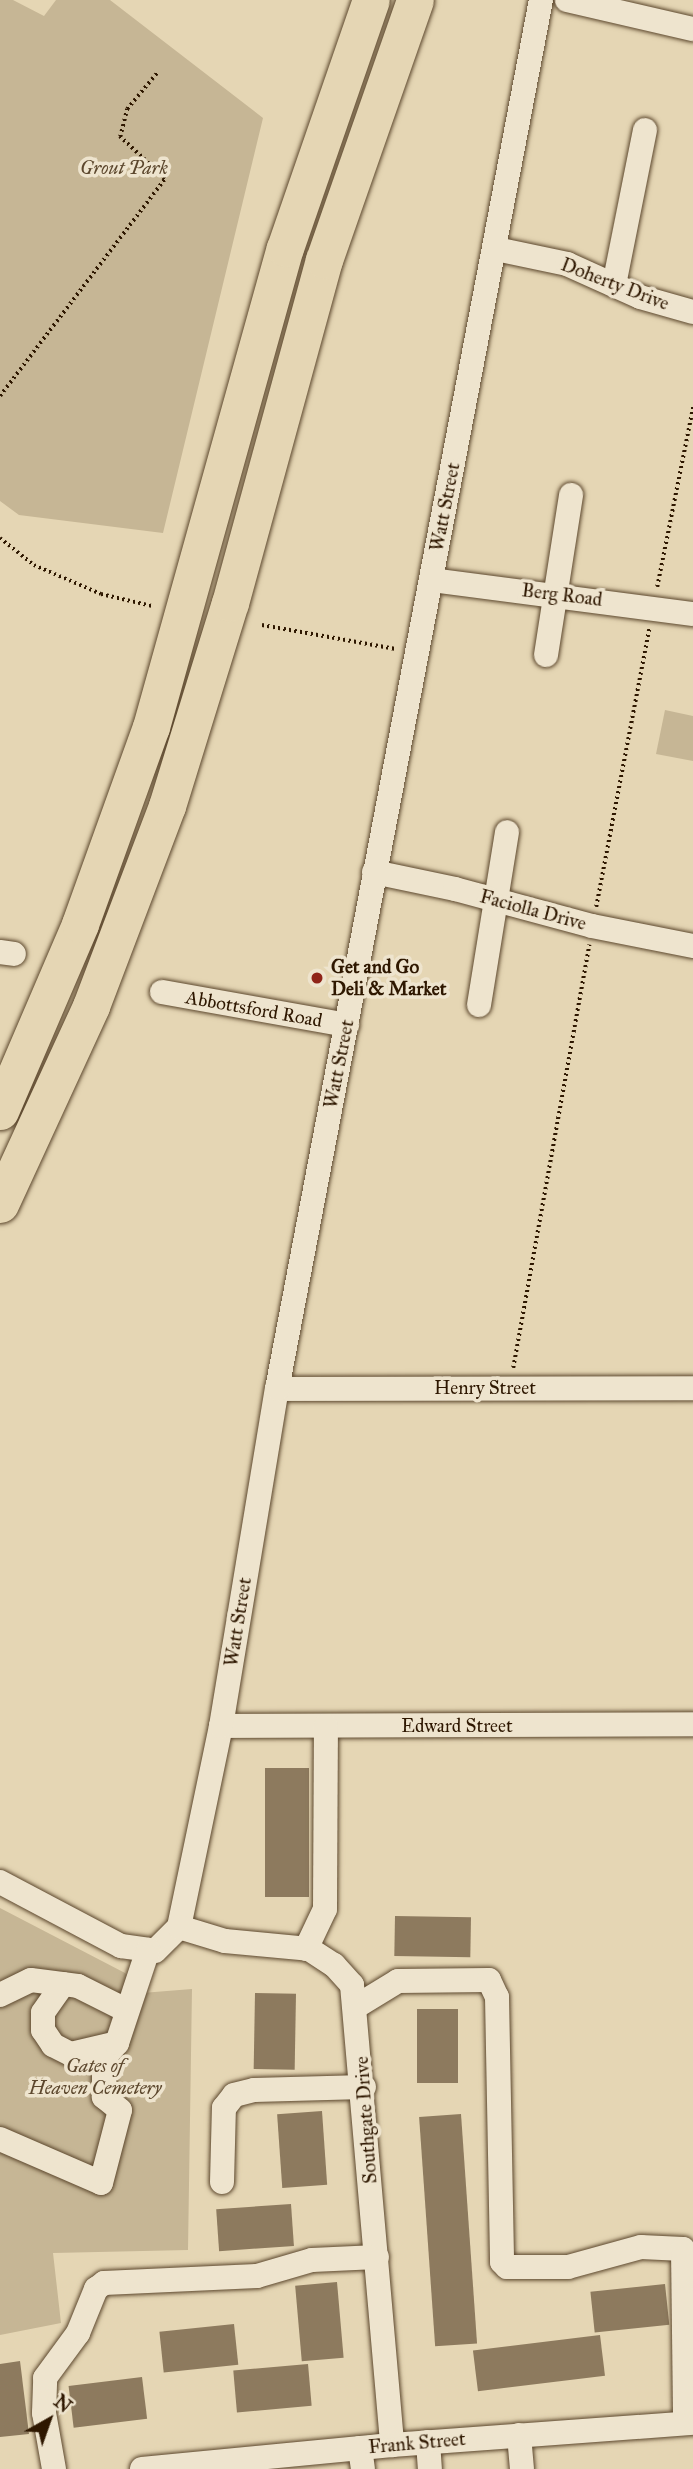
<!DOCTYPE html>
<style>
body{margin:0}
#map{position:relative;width:693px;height:2469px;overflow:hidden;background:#e5d6b4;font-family:"IM FELL Great Primer",serif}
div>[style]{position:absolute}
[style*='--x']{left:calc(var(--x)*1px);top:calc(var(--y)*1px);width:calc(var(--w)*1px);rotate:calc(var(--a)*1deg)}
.green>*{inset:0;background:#c6b695}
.building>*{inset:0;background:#8d7a5e;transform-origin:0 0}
.path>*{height:3.5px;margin-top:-1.75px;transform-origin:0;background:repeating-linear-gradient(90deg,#2e1700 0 2px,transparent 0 5.5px)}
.roads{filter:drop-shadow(0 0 2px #5c472d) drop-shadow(0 0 2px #5c472d)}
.minor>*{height:24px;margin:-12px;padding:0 12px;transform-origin:12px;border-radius:12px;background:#eee4ce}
.highway>*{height:37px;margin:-18.5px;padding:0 18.5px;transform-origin:18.5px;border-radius:18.5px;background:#e5d6b4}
.dots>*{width:19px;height:19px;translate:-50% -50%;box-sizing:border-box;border:4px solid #eee4ce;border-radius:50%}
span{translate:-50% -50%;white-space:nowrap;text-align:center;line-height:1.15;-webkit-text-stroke:7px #eee4ce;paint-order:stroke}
.park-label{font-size:19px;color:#5c472d;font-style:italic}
.street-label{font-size:19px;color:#2e1700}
.poi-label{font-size:19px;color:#2e1700;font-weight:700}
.left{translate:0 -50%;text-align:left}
.north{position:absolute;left:14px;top:2385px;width:70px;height:70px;-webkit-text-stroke:5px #eee4ce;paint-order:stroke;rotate:40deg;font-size:19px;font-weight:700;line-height:28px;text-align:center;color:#2e1700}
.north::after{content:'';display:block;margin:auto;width:24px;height:32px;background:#2e1700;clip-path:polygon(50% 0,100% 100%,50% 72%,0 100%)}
</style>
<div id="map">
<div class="green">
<div style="clip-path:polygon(0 0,13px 0,44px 16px,56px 0,110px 0,263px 118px,163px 533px,19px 515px,0 501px)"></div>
<div style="clip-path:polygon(665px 710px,693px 716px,693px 761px,656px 754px)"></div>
<div style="clip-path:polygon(0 1908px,125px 1973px,142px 1993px,192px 1989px,188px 2250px,53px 2253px,61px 2323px,0 2335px)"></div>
</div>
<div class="building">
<div style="left:265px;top:1768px;width:44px;height:129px"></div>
<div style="left:395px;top:1916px;width:76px;height:40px;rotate:1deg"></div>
<div style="left:255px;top:1993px;width:41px;height:76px;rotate:1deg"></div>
<div style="left:417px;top:2009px;width:41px;height:74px"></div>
<div style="left:322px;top:2111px;width:74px;height:45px;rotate:86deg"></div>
<div style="left:461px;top:2114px;width:230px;height:42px;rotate:86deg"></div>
<div style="left:291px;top:2204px;width:42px;height:75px;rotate:86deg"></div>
<div style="left:337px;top:2282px;width:76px;height:42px;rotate:85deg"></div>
<div style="left:665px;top:2284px;width:41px;height:75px;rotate:84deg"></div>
<div style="left:234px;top:2324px;width:41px;height:75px;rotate:84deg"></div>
<div style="left:600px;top:2335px;width:41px;height:128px;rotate:83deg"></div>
<div style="clip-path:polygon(20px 2361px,29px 2434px,0 2437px,0 2364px)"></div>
<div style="left:308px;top:2364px;width:42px;height:75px;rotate:85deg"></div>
<div style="left:142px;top:2377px;width:42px;height:74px;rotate:83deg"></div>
</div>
<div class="path">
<div style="--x:0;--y:396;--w:273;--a:-52.8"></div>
<div style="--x:165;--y:179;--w:62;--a:-137"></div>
<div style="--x:120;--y:137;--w:29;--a:-76"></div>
<div style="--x:127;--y:109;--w:47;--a:-50.2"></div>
<div style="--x:0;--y:538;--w:43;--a:38.5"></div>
<div style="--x:34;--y:565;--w:73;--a:23.4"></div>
<div style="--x:101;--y:594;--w:52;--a:13.2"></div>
<div style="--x:657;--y:587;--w:184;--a:-78.7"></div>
<div style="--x:262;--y:625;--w:136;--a:10.2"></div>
<div style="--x:596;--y:907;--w:283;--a:-79.2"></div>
<div style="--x:513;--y:1368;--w:430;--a:-79.8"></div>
</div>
<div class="roads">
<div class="minor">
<div style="--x:567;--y:0;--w:129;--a:13"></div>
<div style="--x:496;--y:249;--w:73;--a:11.9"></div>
<div style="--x:567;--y:264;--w:80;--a:24.3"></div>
<div style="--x:640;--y:297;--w:55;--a:15.8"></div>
<div style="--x:614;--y:285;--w:158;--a:-78.7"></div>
<div style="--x:431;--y:580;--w:264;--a:7.4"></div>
<div style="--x:546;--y:655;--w:162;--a:-81.1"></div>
<div style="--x:374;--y:872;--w:83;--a:11.9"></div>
<div style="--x:455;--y:889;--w:142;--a:15.1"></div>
<div style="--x:592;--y:926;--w:103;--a:11.2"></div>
<div style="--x:0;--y:952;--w:14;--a:8"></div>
<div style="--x:162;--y:992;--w:188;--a:10.1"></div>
<div style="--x:479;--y:1005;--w:175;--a:-80.8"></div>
<div style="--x:277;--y:1389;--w:416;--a:-0.1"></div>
<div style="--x:221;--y:1726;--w:472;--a:-0.2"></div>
<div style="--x:0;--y:1882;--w:137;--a:27.9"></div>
<div style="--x:121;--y:1946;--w:34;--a:8"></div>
<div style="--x:155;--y:1951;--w:34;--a:-45"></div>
<div style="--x:179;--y:1927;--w:205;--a:-78.2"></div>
<div style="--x:221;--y:1726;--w:342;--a:-80.6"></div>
<div style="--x:277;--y:1389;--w:1414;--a:-79.24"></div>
<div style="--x:179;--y:1927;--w:48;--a:16.9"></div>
<div style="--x:225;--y:1941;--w:84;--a:5.4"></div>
<div style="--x:309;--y:1949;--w:30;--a:33"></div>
<div style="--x:334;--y:1965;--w:27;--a:48"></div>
<div style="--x:352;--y:1985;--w:462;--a:85"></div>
<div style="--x:306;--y:1949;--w:44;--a:-64.6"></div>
<div style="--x:325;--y:1909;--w:183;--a:-89.7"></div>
<div style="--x:63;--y:1984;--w:35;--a:125"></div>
<div style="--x:43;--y:2013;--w:17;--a:90"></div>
<div style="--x:43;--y:2030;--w:18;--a:56"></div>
<div style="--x:53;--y:2045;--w:20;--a:27"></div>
<div style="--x:71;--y:2054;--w:47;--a:-13.4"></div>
<div style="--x:0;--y:1995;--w:34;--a:-26"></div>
<div style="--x:31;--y:1980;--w:47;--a:7.3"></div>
<div style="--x:78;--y:1986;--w:54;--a:26.6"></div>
<div style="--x:357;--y:2006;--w:48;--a:-31.4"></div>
<div style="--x:398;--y:1981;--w:91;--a:-0.6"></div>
<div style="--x:489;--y:1980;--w:19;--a:65"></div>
<div style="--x:497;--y:1997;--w:265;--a:88.9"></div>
<div style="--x:502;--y:2262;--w:7;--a:45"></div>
<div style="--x:507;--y:2267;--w:61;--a:0"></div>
<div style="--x:568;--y:2267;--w:76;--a:-15.3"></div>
<div style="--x:641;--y:2247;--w:42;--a:2.7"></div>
<div style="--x:683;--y:2249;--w:174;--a:89.3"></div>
<div style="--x:0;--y:2139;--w:110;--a:23.5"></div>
<div style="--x:101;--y:2183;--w:75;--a:-75.4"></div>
<div style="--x:120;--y:2110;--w:21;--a:-141"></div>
<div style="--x:104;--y:2097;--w:39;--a:-90"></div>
<div style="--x:104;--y:2058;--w:20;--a:-49"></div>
<div style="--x:117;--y:2043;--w:98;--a:-71.6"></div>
<div style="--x:222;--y:2182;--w:74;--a:-88.5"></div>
<div style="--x:224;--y:2108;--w:16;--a:-52"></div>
<div style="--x:234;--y:2095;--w:21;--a:-14"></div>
<div style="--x:254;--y:2090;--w:110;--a:-1.6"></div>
<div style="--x:519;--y:2435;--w:34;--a:85"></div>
<div style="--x:428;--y:2442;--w:27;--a:86"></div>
<div style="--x:360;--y:2448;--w:21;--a:82"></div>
<div style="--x:54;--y:2469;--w:57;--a:-100.1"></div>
<div style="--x:44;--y:2413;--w:35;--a:-88"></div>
<div style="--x:45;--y:2378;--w:56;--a:-53.7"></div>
<div style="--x:78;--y:2333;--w:48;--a:-67.8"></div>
<div style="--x:96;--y:2289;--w:10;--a:-37"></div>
<div style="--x:104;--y:2283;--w:153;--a:-2.6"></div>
<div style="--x:257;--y:2276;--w:57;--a:-16.2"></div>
<div style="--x:312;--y:2260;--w:65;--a:-2.6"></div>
<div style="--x:142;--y:2469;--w:251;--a:-5.5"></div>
<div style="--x:392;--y:2445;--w:302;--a:-4.2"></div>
</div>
<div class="highway">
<div style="--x:0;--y:1111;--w:203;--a:-66.8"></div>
<div style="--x:80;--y:924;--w:209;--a:-70.2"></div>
<div style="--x:151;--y:727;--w:497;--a:-74.4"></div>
<div style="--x:285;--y:248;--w:262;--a:-70.9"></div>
<div style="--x:0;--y:1204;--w:218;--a:-65.3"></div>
<div style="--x:91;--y:1006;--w:214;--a:-69.2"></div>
<div style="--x:167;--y:806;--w:213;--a:-72.8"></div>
<div style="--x:230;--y:603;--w:356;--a:-74.7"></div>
<div style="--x:324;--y:260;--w:275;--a:-70.7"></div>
</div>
</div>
<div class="dots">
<div style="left:317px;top:978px;background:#8f2418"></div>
</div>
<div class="park-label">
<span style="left:124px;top:168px">Grout Park</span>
<span style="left:95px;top:2077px">Gates of<br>Heaven Cemetery</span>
</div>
<div class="street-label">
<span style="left:615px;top:284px;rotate:21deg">Doherty Drive</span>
<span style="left:445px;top:507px;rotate:-79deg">Watt Street</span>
<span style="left:562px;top:595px;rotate:7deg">Berg Road</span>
<span style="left:533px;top:910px;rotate:15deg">Faciolla Drive</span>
<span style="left:254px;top:1009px;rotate:10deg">Abbottsford Road</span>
<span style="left:339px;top:1064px;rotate:-79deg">Watt Street</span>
<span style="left:485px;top:1388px">Henry Street</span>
<span style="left:238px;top:1622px;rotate:-81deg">Watt Street</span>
<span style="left:457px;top:1726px">Edward Street</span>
<span style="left:366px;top:2120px;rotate:-94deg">Southgate Drive</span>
<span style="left:417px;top:2443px;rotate:-5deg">Frank Street</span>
</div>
<div class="poi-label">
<span class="left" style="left:331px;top:978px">Get and Go<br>Deli &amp; Market</span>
</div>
<div class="north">N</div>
</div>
